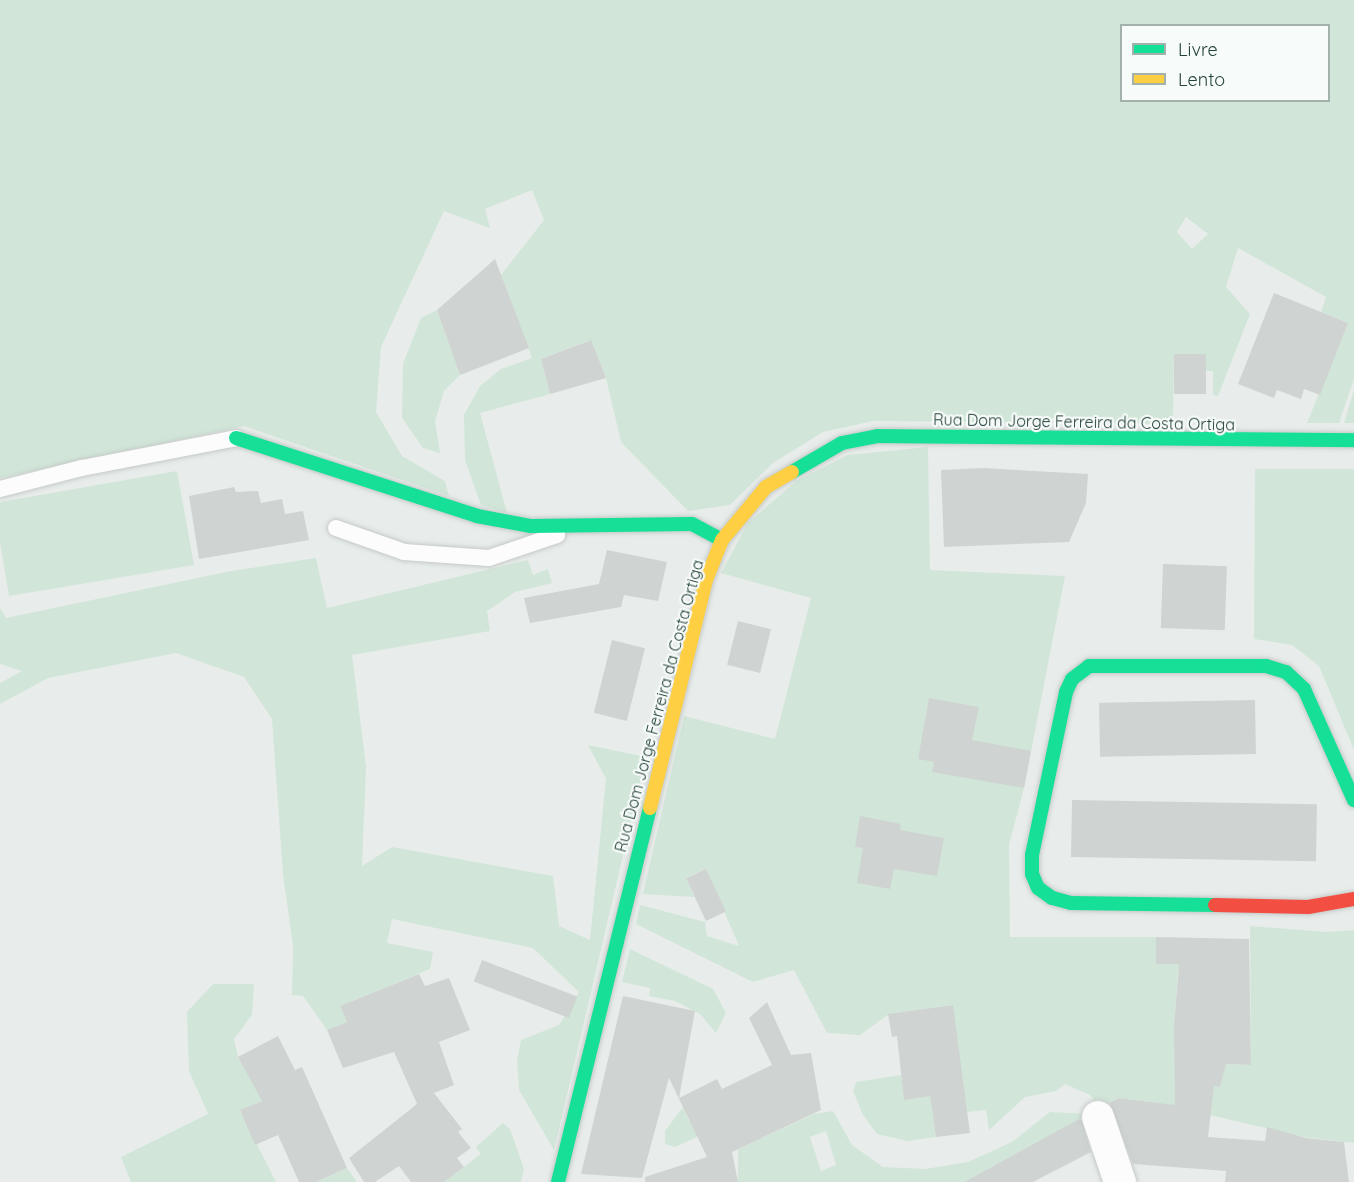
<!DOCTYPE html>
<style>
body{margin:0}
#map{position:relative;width:1354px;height:1182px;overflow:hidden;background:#e8edeb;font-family:Quicksand,sans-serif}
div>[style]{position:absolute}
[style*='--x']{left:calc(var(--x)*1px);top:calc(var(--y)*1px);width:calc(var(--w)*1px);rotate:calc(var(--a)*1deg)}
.green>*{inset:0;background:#d1e6d8}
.building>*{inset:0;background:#cfd4d2;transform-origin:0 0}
.roads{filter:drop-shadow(0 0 2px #c5cac8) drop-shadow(0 0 2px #c5cac8)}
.lane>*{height:16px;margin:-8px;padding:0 8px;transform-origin:8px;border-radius:8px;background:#fcfcfc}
.street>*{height:32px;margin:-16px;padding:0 16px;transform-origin:16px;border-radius:16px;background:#fcfcfc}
.fast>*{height:14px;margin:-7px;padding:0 7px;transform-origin:7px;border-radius:7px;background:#16e098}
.slow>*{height:14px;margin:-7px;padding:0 7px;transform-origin:7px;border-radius:7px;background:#ffcf43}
.jam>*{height:14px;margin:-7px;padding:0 7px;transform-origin:7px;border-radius:7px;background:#f24e42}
span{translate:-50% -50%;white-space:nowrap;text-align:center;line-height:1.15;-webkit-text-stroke:4.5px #f7fbf9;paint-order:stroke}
.street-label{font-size:16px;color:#24423a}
.legend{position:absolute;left:1120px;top:24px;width:210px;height:78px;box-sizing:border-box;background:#f7fbf9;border:2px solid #a3b1ad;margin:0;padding:8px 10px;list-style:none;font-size:18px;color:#24423a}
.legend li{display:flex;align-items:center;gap:12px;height:30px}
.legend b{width:30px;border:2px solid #a3b1ad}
</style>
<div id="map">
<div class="green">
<div style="clip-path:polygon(evenodd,0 0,1354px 0,1354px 379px,1339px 423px,1307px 423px,1348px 323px,1321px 312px,1326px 297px,1238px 248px,1226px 287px,1250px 314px,1218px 396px,1213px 395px,1213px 371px,1206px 371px,1206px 354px,1174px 354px,1173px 424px,873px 421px,823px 432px,773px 463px,730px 505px,688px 511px,621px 442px,606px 378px,590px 340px,541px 359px,550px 394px,480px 413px,507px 513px,481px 505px,465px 460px,464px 415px,480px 386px,501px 369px,532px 358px,501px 275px,544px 220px,532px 190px,485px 209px,490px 228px,444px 211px,381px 347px,376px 412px,402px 456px,445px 481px,449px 496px,244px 426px,0 478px,0 0,1122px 26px,1328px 26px,1328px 100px,1122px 100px,1122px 26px,0 0,1186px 217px,1208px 234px,1192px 249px,1177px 232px,1186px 217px)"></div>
<div style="clip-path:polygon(437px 310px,460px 375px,444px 391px,435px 421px,440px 453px,423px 448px,402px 418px,403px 364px,421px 318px)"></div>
<div style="clip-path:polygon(1354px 390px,1354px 423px,1344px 423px)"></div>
<div style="clip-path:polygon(928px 447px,930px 570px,1065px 576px,1024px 788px,1009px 845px,1010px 937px,1156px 937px,1157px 963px,1182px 964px,1178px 970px,1174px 1025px,1220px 1086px,1224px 1064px,1251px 1065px,1250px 926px,1327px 932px,1354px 930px,1354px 1143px,1304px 1137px,1158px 1103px,1119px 1098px,1100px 1107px,1090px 1095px,1065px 1084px,1056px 1091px,1025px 1097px,989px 1130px,986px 1110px,967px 1112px,952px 1005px,889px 1014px,860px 1035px,827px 1033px,794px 970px,753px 982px,636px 924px,640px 905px,705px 922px,707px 936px,739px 946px,706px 869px,686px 878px,694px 897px,643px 894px,684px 716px,775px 739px,811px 598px,721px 573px,748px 523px,796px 481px,848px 455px)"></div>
<div style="clip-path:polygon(1255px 469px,1354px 469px,1354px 750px,1319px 666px,1292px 645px,1254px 639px)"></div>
<div style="clip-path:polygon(177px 471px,194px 565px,9px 596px,0 543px,0 502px)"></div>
<div style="clip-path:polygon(316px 558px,327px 608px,528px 560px,533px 575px,548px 569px,552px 583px,515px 592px,487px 611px,490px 631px,352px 655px,366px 767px,362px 866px,392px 847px,553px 876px,559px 926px,590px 940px,606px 779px,588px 745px,646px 757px,554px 1150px,519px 1090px,517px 1060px,521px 1040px,559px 1025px,579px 992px,533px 948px,392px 919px,387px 943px,433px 952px,430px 969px,340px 1006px,347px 1022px,327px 1030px,303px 996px,292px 995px,293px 946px,283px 874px,272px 719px,244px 677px,176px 653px,48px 678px,0 704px,0 683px,22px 671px,0 664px,0 608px,6px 618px,231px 571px)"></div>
<div style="clip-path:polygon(630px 949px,713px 989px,726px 1013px,716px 1033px,700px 1014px,675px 1001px,649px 996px,650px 988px,622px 982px)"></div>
<div style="clip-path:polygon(213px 984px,254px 984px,252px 1015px,234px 1039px,238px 1057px,263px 1100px,240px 1111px,276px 1182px,131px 1182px,121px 1157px,208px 1114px,189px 1071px,187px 1012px)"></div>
<div style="clip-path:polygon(901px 1075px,930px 1096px,936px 1137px,907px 1141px,877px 1134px,863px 1115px,853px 1091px,856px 1082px)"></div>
<div style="clip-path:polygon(683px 1107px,689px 1121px,696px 1117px,704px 1134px,675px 1147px,665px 1144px,665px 1131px)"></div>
<div style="clip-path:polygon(evenodd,833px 1111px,852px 1145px,883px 1167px,925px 1169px,968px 1162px,1012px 1142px,1050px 1112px,1089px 1114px,964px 1182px,738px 1182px,738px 1149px,814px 1114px,833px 1111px,826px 1131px,836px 1165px,821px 1171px,810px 1137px,826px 1131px)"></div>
<div style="clip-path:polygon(503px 1123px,510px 1129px,524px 1169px,521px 1182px,444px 1182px,481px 1154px,476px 1147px)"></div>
<div style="clip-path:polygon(347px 1168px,357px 1182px,316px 1182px)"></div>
</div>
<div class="building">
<div style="clip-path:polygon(495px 259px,529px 348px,460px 375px,437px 310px)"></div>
<div style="clip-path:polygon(1274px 293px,1348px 323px,1320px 395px,1304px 389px,1301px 399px,1277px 390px,1274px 398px,1238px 384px)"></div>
<div style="clip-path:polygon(591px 340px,606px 378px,550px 394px,541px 359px)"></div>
<div style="left:1174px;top:354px;width:32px;height:40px"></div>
<div style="clip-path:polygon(983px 468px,1088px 474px,1086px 503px,1069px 542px,944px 547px,941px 470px)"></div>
<div style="clip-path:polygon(234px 487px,236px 492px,258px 491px,261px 503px,282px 499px,285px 514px,303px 511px,309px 540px,199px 559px,189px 496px)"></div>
<div style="clip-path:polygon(607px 550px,667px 562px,658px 601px,624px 595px,621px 607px,530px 623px,524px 598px,599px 584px)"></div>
<div style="left:1163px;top:564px;width:64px;height:64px;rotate:2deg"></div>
<div style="left:738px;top:621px;width:34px;height:45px;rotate:14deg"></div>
<div style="left:612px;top:640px;width:34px;height:75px;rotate:14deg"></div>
<div style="clip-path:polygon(929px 698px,979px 707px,972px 740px,1031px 751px,1024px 788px,932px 772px,934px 762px,918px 759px)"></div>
<div style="left:1255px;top:700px;width:54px;height:156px;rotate:89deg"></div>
<div style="left:1072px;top:800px;width:245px;height:57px;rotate:1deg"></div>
<div style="clip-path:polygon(860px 816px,901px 824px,900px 830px,944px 838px,937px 876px,894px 869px,890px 889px,857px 883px,863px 848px,855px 847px)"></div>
<div style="left:706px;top:869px;width:47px;height:22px;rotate:65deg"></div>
<div style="clip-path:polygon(1156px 937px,1249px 939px,1251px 1065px,1226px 1064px,1220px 1087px,1214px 1086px,1208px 1137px,1265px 1141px,1267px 1127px,1306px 1138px,1344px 1142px,1349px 1182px,1225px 1182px,1226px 1171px,1133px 1164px,1109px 1103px,1119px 1098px,1175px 1105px,1174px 1025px,1179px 964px,1156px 964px)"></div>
<div style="left:482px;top:960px;width:102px;height:23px;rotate:21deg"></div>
<div style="clip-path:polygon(419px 974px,425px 986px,449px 978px,470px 1030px,439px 1042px,454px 1085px,434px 1093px,462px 1129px,458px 1132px,471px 1148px,457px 1158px,464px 1167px,444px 1182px,411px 1182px,399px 1166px,375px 1182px,364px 1182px,349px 1158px,417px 1104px,394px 1052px,343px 1068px,327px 1030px,347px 1022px,340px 1006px)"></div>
<div style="clip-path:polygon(623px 996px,695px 1011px,679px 1098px,717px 1079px,722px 1089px,772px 1065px,749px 1018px,767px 1002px,791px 1055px,811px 1053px,821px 1110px,732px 1152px,738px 1182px,645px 1182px,645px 1177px,707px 1157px,669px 1078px,642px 1178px,581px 1174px)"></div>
<div style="clip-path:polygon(953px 1005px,970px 1133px,936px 1137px,930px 1096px,904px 1100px,897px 1036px,892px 1037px,888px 1014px)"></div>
<div style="clip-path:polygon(278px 1036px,295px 1070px,302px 1067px,347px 1168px,316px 1182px,299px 1182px,278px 1135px,255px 1145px,240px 1110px,262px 1101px,238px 1057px)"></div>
<div style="clip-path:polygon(1081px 1118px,1091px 1152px,1033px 1182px,964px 1182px)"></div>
</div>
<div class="roads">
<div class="lane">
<div style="--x:0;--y:489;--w:85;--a:-14.4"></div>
<div style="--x:82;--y:468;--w:157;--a:-11"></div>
<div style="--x:336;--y:528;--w:72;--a:19.4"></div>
<div style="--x:404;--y:552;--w:85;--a:4"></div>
<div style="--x:489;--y:558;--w:72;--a:-18.7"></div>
</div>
<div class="street">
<div style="--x:1098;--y:1117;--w:69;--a:71.3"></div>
</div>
<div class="fast">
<div style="--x:236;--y:438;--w:253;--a:17.9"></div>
<div style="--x:477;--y:516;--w:55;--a:10.5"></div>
<div style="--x:531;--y:526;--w:161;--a:-0.7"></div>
<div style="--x:692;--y:524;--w:34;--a:28"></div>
<div style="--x:792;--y:472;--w:58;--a:-30.1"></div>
<div style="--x:842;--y:443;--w:36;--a:-11"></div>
<div style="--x:877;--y:436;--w:477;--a:0.5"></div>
<div style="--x:1215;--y:905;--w:144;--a:-179.2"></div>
<div style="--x:1071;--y:903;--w:20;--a:-165"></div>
<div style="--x:1052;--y:898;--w:17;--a:-144"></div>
<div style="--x:1038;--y:888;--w:15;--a:-113"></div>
<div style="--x:1032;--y:874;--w:19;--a:-90"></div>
<div style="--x:1032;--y:855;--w:167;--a:-78.2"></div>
<div style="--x:1066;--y:692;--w:14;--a:-65"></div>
<div style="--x:1072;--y:679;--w:21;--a:-37"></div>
<div style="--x:1089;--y:666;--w:177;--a:0"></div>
<div style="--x:1266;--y:666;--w:21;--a:17"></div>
<div style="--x:1286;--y:672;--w:25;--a:43"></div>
<div style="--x:1304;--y:689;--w:122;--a:65.8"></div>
<div style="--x:558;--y:1182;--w:385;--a:-76.2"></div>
</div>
<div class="slow">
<div style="--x:650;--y:808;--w:235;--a:-76.2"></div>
<div style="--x:706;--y:580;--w:43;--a:-68.2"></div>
<div style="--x:722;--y:540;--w:69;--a:-50.3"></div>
<div style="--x:766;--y:487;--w:30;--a:-30"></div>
</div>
<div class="jam">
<div style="--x:1215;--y:905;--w:93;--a:1.2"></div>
<div style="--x:1308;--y:907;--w:47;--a:-9.9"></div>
</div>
</div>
<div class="street-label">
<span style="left:1084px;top:422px;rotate:1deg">Rua Dom Jorge Ferreira da Costa Ortiga</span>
<span style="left:659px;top:706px;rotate:-75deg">Rua Dom Jorge Ferreira da Costa Ortiga</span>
</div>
<ul class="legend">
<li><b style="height:8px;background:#16e098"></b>Livre</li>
<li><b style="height:8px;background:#ffcf43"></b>Lento</li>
</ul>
</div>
